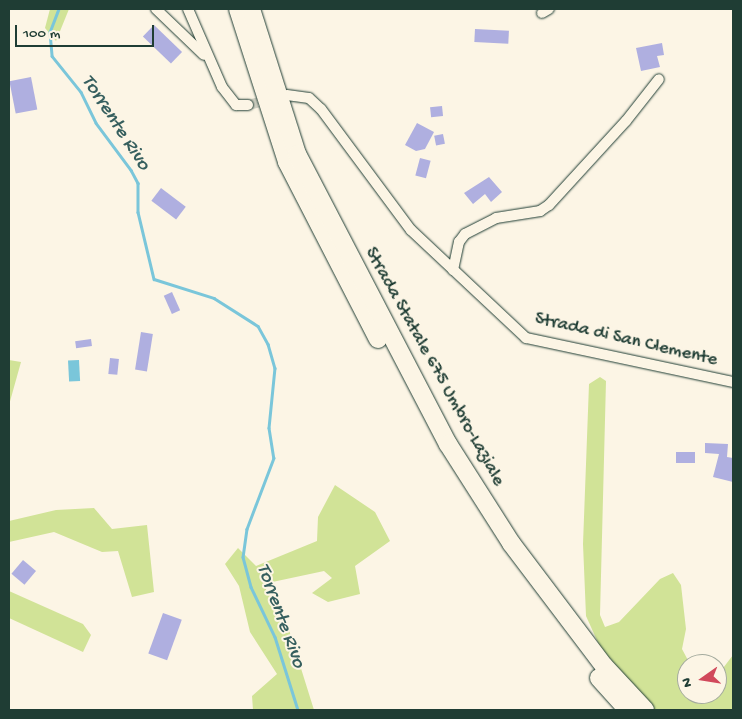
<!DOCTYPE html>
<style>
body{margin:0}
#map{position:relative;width:742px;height:719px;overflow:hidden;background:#fcf5e5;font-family:"Gochi Hand",sans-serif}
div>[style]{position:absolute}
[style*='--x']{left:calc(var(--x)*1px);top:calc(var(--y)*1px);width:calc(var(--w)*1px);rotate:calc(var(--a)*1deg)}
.green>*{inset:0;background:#d1e397}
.water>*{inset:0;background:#7ac6da;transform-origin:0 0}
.stream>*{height:2.5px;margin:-1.25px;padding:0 1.25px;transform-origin:1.25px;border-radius:1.25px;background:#7ac6da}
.building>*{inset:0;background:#afafe0;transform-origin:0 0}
.street-tunnel>*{height:10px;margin-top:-5px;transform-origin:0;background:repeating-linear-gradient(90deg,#d0d0c2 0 10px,transparent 0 15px)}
.roads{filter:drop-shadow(0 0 1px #1f3d34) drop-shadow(0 0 1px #1f3d34)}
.street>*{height:10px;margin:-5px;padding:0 5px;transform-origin:5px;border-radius:5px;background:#fcf5e5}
.highway>*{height:18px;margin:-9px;padding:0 9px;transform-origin:9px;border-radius:9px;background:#fcf5e5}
span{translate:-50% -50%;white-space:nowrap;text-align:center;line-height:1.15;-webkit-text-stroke:4px #fcf5e5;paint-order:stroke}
.street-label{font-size:19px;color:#1f3d34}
.water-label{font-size:20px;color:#365f5e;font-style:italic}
.frame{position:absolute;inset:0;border:10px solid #1f3d34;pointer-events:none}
.north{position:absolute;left:677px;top:654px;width:50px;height:50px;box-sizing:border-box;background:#fcf5e5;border:1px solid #a4ab9e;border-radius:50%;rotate:257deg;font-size:14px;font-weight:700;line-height:20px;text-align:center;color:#1f3d34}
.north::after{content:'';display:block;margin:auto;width:18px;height:22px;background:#d1495b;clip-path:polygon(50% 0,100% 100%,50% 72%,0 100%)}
.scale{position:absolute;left:15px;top:25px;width:139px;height:22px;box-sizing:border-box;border:2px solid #1f3d34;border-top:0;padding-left:6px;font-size:15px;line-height:18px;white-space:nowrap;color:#1f3d34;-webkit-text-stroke:4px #fcf5e5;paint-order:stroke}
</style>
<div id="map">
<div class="green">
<div style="clip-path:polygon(50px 9px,69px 9px,56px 41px,45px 28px)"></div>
<div style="clip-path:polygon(9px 360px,21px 362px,9px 405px)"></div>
<div style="clip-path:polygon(600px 377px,606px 381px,600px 615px,605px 627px,619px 622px,660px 579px,673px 573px,681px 585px,686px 629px,682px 649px,690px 664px,687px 664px,687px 694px,717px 694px,717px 676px,733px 655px,733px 710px,653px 710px,600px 647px,586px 616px,583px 544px,589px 384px)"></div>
<div style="clip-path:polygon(335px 485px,375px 512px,390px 541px,355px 566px,360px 594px,328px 602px,312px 593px,332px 578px,324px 571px,263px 584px,289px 630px,314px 710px,253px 710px,252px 696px,277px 674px,250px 632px,239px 586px,225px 564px,238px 548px,256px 566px,317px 541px,318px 517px)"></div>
<div style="clip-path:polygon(94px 508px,112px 529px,147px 525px,154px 592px,132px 597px,118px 551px,102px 552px,54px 532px,9px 542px,9px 521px,56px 510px)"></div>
<div style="clip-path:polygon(9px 591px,83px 624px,91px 635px,83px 652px,9px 618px)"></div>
</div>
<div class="water">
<div style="left:79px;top:360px;width:21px;height:11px;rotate:87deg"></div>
</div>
<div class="stream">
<div style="--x:59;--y:9;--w:25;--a:111"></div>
<div style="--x:50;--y:32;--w:24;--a:85"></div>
<div style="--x:52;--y:56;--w:46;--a:51.1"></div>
<div style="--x:81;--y:92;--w:34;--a:64"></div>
<div style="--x:96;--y:123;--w:59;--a:53.3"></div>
<div style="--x:131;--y:170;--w:15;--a:62"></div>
<div style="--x:138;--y:183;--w:29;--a:90"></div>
<div style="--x:138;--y:212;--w:69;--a:76.6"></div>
<div style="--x:154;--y:279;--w:63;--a:17.6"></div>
<div style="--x:214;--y:298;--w:52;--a:32.5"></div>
<div style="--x:258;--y:326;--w:21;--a:61"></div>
<div style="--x:268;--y:344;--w:25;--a:74"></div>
<div style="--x:275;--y:368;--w:60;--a:95.7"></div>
<div style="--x:269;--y:428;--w:30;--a:81"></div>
<div style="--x:274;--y:458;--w:76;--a:110.8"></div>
<div style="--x:247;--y:529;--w:28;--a:98"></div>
<div style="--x:243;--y:557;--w:31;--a:75"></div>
<div style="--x:251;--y:587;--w:55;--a:64.4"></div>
<div style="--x:275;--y:637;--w:77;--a:72.5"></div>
</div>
<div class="building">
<div style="left:154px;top:25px;width:39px;height:16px;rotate:44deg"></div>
<div style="left:475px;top:29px;width:34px;height:13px;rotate:3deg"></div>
<div style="clip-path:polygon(662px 43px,664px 55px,657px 56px,660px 67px,641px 71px,636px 48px)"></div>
<div style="left:31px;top:77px;width:33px;height:22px;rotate:79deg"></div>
<div style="left:442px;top:106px;width:10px;height:12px;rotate:84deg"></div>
<div style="clip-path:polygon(417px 123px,434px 132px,425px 149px,416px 151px,405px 145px)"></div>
<div style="left:443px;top:134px;width:10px;height:9px;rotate:79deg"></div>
<div style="left:420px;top:158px;width:11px;height:18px;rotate:15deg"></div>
<div style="clip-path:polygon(489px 177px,502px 192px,491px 202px,485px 194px,473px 204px,464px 193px)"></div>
<div style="left:161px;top:188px;width:31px;height:16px;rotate:37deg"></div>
<div style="left:172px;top:292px;width:20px;height:9px;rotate:66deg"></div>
<div style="left:141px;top:332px;width:12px;height:38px;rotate:9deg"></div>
<div style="left:91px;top:339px;width:7px;height:16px;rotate:82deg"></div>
<div style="left:110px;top:358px;width:9px;height:16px;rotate:6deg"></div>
<div style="clip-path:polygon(705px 443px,728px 444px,727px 457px,733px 458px,733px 482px,713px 477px,719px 454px,705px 453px)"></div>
<div style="left:676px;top:452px;width:19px;height:11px"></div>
<div style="left:23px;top:560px;width:17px;height:18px;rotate:40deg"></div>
<div style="left:163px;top:613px;width:20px;height:43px;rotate:20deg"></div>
</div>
<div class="street-tunnel">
<div style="--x:248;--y:105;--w:25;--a:-14"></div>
</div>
<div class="roads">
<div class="street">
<div style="--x:156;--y:9;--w:66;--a:43.8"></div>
<div style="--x:188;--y:9;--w:85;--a:66.4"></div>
<div style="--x:222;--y:87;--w:23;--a:52"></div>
<div style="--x:236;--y:105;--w:12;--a:0"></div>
<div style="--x:542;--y:13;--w:8;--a:-30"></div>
<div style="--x:287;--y:95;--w:22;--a:8"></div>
<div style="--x:309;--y:98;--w:16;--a:43"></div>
<div style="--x:321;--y:109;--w:151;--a:53.4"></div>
<div style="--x:411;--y:230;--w:158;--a:43.2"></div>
<div style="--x:526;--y:338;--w:212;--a:12"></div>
<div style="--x:453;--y:270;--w:29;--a:-78"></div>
<div style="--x:459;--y:242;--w:10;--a:-53"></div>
<div style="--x:465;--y:234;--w:35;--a:-27"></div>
<div style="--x:496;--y:218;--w:45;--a:-9"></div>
<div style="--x:540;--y:211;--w:11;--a:-34"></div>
<div style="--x:549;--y:205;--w:114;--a:-47.5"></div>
<div style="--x:626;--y:121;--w:53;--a:-51.8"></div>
</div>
<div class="highway">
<div style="--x:238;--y:9;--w:161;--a:72.2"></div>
<div style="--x:287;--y:162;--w:199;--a:62.8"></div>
<div style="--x:251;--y:9;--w:152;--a:72.4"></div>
<div style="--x:297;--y:154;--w:327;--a:62.5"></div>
<div style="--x:448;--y:444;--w:117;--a:57.5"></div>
<div style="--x:511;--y:543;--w:154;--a:52.9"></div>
<div style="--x:604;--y:666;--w:60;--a:47"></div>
<div style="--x:599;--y:678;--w:43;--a:47.8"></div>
</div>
</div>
<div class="street-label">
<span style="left:626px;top:340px;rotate:13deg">Strada di San Clemente</span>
<span style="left:434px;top:367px;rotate:61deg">Strada Statale 675 Umbro-Laziale</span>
</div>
<div class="water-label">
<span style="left:115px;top:123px;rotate:57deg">Torrente Rivo</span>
<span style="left:280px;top:616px;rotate:70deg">Torrente Rivo</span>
</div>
<div class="frame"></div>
<div class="north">N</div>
<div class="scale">100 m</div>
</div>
